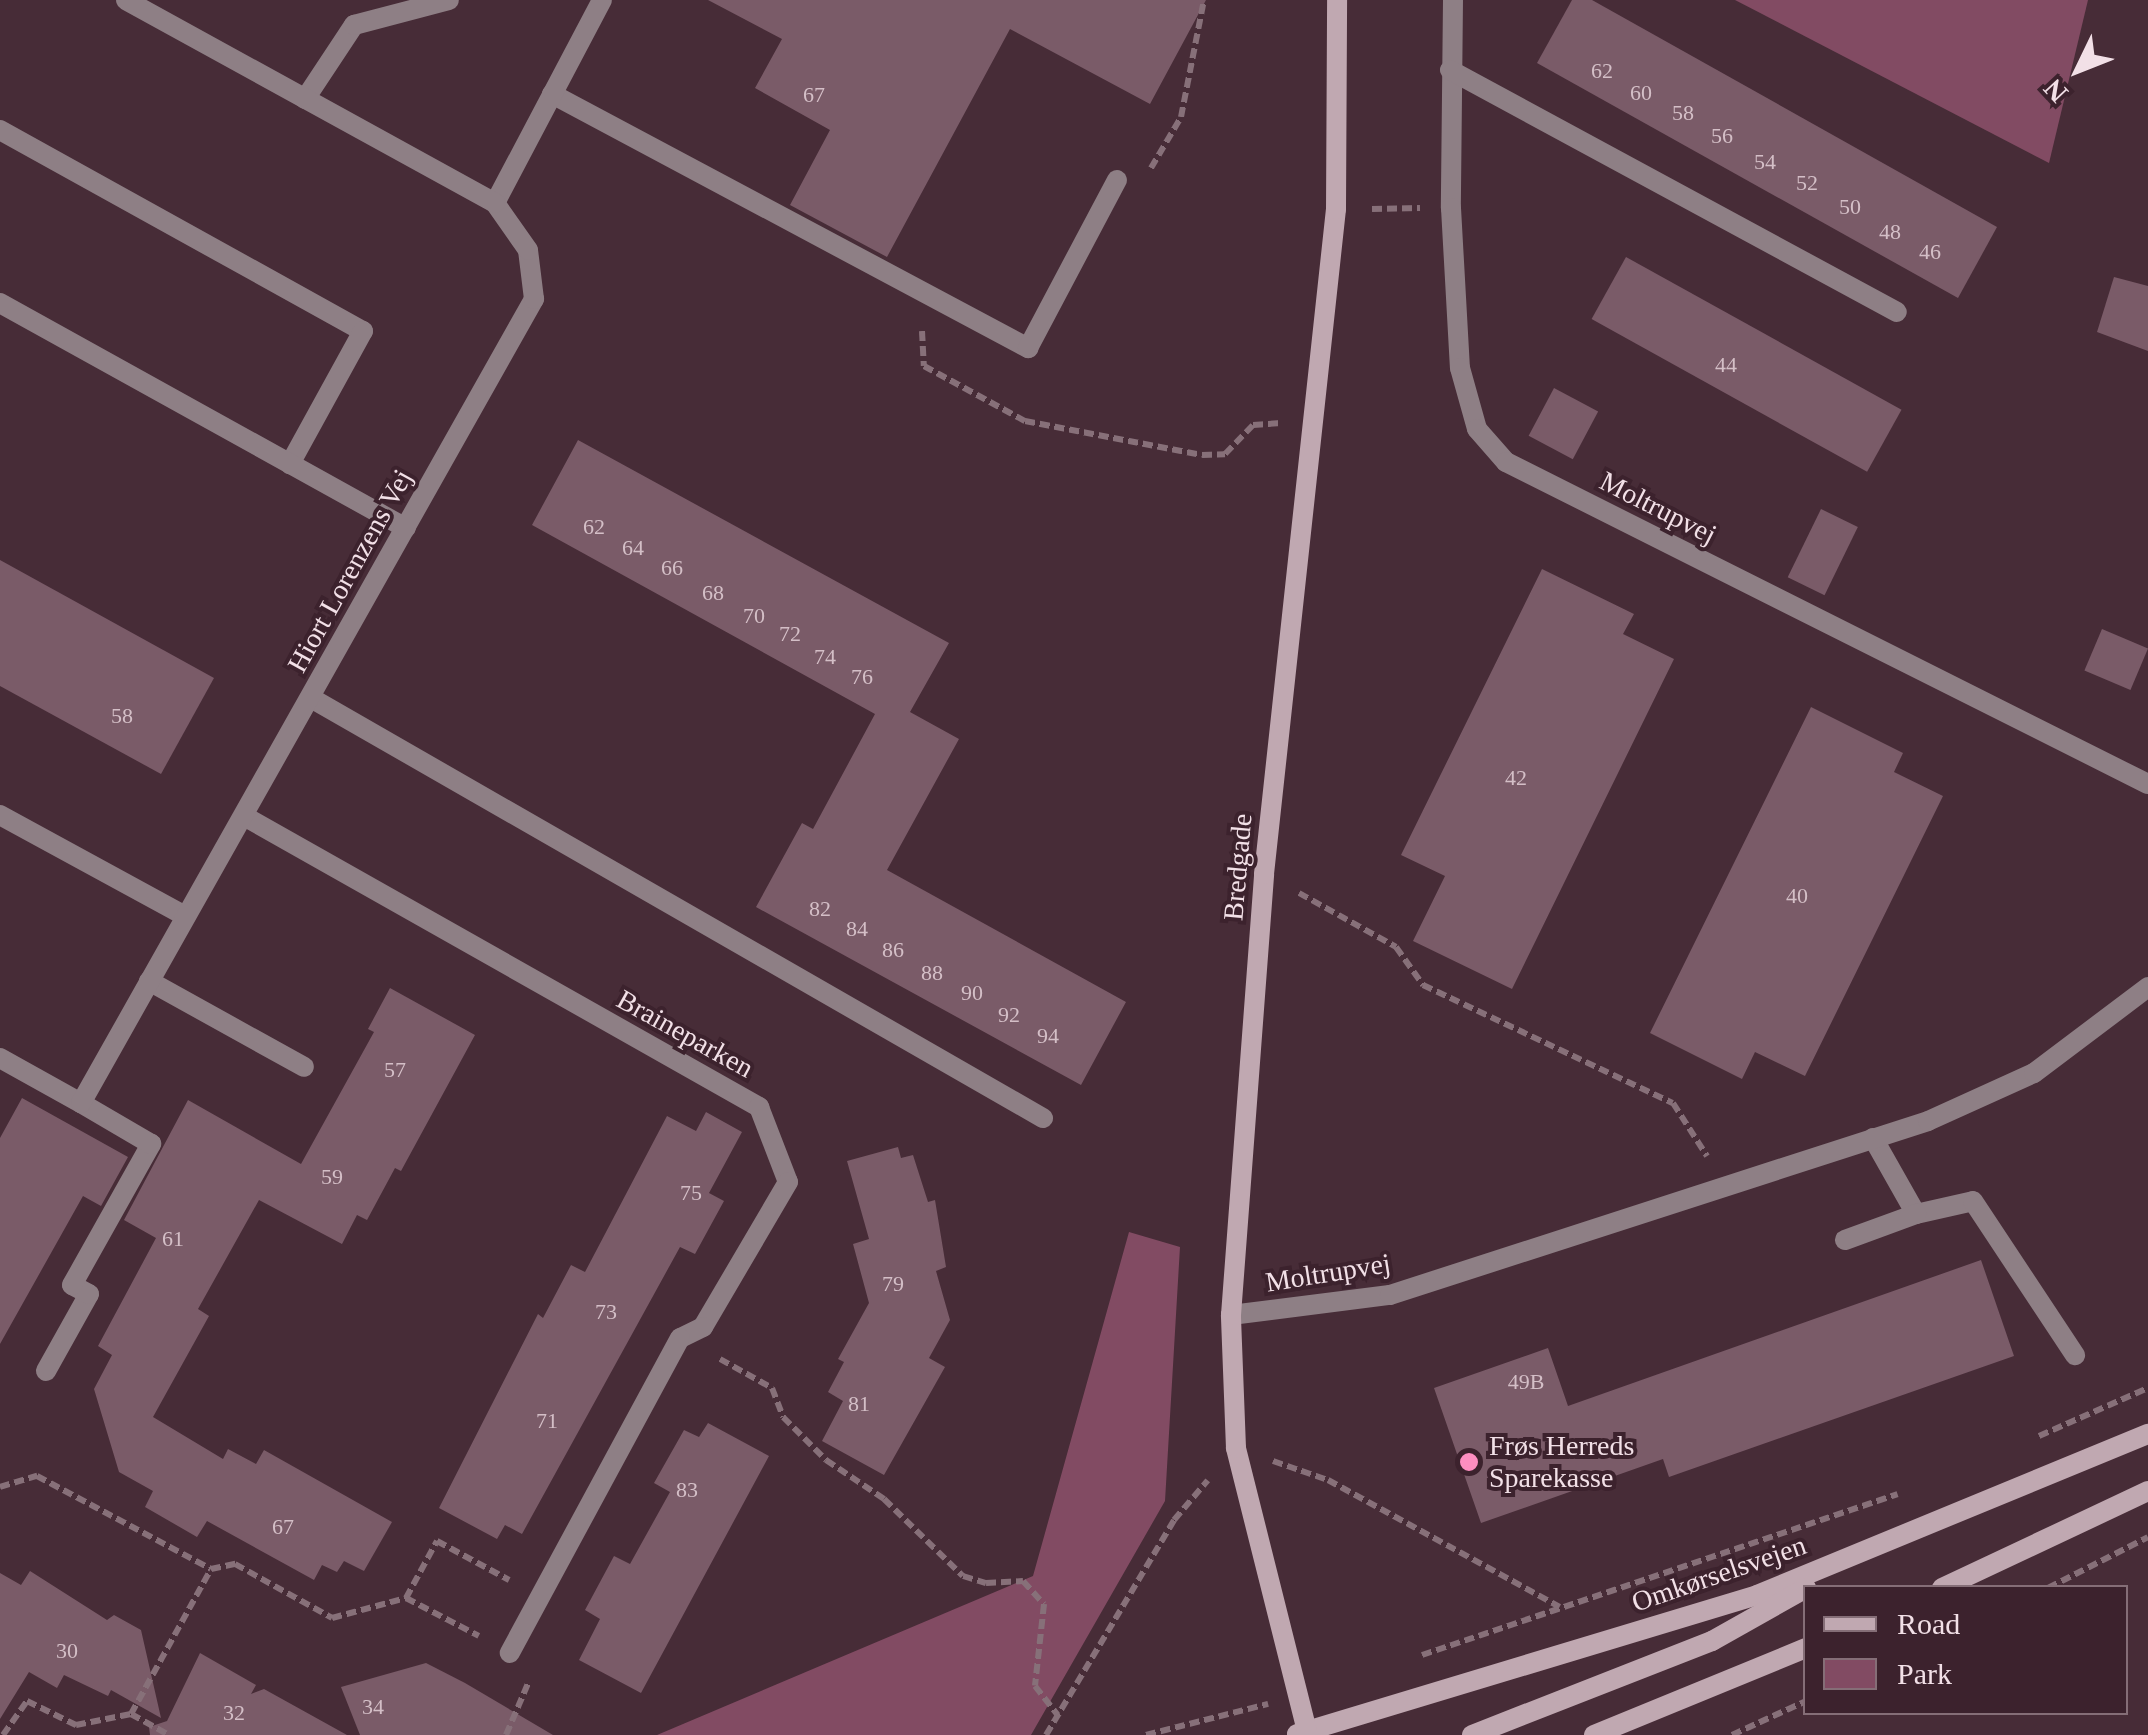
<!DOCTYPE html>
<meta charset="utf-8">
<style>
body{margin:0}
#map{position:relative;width:2148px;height:1735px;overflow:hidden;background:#472c37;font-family:"Times New Roman",serif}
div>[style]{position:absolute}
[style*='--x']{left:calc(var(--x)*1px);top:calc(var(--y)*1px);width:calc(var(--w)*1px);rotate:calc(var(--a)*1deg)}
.green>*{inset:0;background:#824b63}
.building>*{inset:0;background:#7a5b68;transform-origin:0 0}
.path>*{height:6px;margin-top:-3px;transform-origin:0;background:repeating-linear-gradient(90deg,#877079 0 10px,transparent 0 15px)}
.lane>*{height:20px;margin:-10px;padding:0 10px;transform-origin:10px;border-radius:10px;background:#8e7f85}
.street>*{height:20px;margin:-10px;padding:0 10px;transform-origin:10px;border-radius:10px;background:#8e7f85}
.secondary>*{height:20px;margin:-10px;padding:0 10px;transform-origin:10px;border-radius:10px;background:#c0a8b1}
.dots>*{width:28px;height:28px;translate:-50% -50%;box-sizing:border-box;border:5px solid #3c222d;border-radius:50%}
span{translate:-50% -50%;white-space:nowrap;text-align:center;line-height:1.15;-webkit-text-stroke:8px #3c222d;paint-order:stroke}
.number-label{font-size:22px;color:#d4bfc7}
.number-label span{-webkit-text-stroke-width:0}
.street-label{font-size:28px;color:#f2e0e7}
.poi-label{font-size:28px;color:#f2e0e7}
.left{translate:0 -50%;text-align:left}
.legend{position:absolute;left:1803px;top:1585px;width:325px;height:130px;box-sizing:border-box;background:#3c222d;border:2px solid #856e77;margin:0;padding:12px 18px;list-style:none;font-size:30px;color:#f2e0e7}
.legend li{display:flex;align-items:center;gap:20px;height:50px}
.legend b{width:50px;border:2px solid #856e77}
.north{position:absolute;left:2028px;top:20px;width:100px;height:100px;-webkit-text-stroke:8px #3c222d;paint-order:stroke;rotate:227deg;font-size:28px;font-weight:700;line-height:40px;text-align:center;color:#f2e0e7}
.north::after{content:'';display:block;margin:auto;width:35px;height:45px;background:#f2e0e7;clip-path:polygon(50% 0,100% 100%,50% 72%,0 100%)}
</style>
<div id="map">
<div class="green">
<div style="clip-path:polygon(1735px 0,2088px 0,2049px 163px)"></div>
<div style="clip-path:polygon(1129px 1232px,1180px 1247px,1165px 1501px,1031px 1735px,657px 1735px,1033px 1576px)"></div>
</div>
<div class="building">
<div style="clip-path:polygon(708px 0,1206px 0,1150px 104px,1010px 29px,887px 257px,790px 205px,830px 130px,755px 88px,782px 39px)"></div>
<div style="clip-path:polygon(1572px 0,1592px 0,1997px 227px,1958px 298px,1537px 63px)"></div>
<div style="left:1626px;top:257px;width:315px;height:71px;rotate:29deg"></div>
<div style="clip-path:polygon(2114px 277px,2148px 286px,2148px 351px,2097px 332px)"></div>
<div style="left:1554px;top:388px;width:50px;height:54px;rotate:28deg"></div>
<div style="clip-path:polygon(578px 440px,949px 643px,910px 712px,959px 739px,887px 870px,1126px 1002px,1081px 1085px,756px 907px,802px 823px,813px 829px,875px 714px,532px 525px)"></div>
<div style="left:1821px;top:509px;width:41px;height:76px;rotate:26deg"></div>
<div style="clip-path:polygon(0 560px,214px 678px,161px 774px,0 686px)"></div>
<div style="clip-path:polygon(1542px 569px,1634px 614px,1623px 634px,1674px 659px,1512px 989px,1413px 941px,1445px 876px,1401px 855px)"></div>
<div style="left:2102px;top:629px;width:50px;height:45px;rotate:23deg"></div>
<div style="clip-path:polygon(1811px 707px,1903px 753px,1894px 772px,1943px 796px,1805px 1076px,1755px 1052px,1742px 1079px,1650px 1033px)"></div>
<div style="clip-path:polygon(390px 988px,475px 1035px,401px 1171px,395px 1168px,367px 1220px,357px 1215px,342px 1244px,259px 1200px,198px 1309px,209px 1316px,153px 1417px,223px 1459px,228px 1449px,256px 1464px,264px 1450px,392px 1522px,364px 1571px,344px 1561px,337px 1572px,322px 1565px,314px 1580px,207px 1521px,197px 1537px,145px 1507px,153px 1491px,119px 1472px,94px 1389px,112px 1355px,98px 1346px,156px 1238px,124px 1220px,188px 1100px,301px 1164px,374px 1032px,368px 1029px)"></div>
<div style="clip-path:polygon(22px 1098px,128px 1157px,101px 1206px,83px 1196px,0 1344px,0 1138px)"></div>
<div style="clip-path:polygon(706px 1112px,742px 1132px,709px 1193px,724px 1201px,695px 1254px,680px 1247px,522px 1534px,505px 1525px,497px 1539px,439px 1508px,538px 1314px,543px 1318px,571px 1265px,585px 1272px,667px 1116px,696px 1131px)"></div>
<div style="clip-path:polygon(898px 1147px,901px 1158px,913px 1155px,928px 1202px,935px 1200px,946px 1267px,936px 1271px,950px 1320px,929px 1358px,945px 1367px,884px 1475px,822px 1441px,843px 1401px,828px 1392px,844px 1362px,838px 1359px,869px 1303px,853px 1244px,869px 1239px,847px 1161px)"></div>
<div style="clip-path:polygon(1981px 1260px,2014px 1356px,1669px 1477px,1663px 1459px,1481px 1523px,1434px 1388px,1548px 1348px,1568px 1406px)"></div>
<div style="clip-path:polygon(708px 1423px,769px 1456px,641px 1693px,579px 1660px,600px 1619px,585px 1610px,614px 1556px,630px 1564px,670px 1492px,654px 1483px,684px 1430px,699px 1437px)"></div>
<div style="clip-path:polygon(30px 1571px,107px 1620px,114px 1615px,141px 1630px,161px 1718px,111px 1690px,108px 1696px,64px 1675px,57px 1688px,29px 1672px,0 1719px,0 1573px,21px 1585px)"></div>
<div style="clip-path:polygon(200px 1653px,256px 1685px,251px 1694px,264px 1689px,347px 1735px,150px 1735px,149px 1727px,167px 1721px)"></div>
<div style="clip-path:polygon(426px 1663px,465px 1683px,553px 1735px,360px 1735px,341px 1687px)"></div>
</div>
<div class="path">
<div style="--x:1151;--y:168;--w:59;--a:-59.5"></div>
<div style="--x:1181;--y:117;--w:119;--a:-78.9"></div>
<div style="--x:1372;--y:209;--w:48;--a:-1.2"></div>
<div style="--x:922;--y:331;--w:35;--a:87"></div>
<div style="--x:924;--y:366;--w:115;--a:28.6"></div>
<div style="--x:1025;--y:421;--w:180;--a:10.9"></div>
<div style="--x:1202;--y:455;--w:23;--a:-2"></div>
<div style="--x:1225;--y:454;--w:40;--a:-46"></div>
<div style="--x:1253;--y:425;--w:28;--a:-4"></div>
<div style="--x:1299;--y:893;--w:111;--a:29.1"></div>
<div style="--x:1396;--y:947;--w:47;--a:54.6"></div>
<div style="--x:1423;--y:985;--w:276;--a:25.3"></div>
<div style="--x:1673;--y:1103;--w:63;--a:57.3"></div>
<div style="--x:720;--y:1359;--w:60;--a:29.1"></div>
<div style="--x:772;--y:1388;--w:31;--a:69"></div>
<div style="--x:783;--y:1417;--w:61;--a:45"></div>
<div style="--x:826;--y:1460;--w:70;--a:33.9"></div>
<div style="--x:884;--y:1499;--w:110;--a:44.3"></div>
<div style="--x:963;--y:1576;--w:24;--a:17"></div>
<div style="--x:986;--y:1583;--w:37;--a:-3"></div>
<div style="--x:1023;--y:1581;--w:31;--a:48"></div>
<div style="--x:1044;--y:1604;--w:82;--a:96.3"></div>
<div style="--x:1035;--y:1686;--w:37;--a:52"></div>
<div style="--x:2039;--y:1436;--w:119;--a:-23.8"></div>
<div style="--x:1273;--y:1461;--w:58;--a:19.1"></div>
<div style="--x:1328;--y:1480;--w:264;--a:28.7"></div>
<div style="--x:0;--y:1487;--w:39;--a:-17"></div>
<div style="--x:37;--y:1476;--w:197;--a:28.1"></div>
<div style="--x:211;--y:1569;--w:25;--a:-12"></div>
<div style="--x:235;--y:1564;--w:111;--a:29.1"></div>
<div style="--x:332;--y:1618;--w:77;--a:-15.1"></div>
<div style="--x:406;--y:1598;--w:82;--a:27.5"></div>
<div style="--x:2048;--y:1588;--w:112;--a:-27"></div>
<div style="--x:406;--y:1598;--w:65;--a:-61.5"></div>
<div style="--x:437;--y:1541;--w:82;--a:28.4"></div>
<div style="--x:1422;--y:1655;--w:502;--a:-18.69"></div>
<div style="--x:131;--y:1714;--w:166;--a:-61.1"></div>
<div style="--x:3;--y:1735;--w:42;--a:-54.8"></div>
<div style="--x:27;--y:1701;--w:55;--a:26.1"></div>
<div style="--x:76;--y:1725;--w:56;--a:-11.3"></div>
<div style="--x:131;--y:1714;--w:43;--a:28.9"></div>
<div style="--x:506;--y:1735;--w:59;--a:-66.9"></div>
<div style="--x:1046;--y:1735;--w:250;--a:-59.2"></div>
<div style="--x:1174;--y:1520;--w:52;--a:-49.6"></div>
<div style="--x:1146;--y:1735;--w:126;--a:-14.3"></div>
<div style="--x:1732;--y:1735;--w:81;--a:-24.7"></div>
</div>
<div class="lane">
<div style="--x:552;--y:94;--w:540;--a:28.08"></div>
<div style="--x:1028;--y:348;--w:190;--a:-62.1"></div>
<div style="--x:305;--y:99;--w:89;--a:-56.5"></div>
<div style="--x:354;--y:25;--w:98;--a:-14.7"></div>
<div style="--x:0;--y:130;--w:415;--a:29"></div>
<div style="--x:363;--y:331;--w:152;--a:118.8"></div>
<div style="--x:495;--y:203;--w:229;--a:-62.2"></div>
<div style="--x:0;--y:303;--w:464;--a:29"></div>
<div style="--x:0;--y:815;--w:211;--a:28.6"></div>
<div style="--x:149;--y:981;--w:177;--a:29"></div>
<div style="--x:1873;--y:1138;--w:87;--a:60.5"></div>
<div style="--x:1916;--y:1214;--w:58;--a:-12.8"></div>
<div style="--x:1973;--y:1201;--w:185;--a:56.5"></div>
<div style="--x:1845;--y:1240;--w:76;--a:-20.1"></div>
<div style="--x:46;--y:1371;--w:88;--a:-60.8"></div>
<div style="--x:89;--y:1294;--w:19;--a:-152"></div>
<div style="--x:72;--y:1285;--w:162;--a:-60.7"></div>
<div style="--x:151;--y:1144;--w:81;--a:-149.6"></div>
</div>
<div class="street">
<div style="--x:1453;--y:0;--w:208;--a:90.6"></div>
<div style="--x:1451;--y:208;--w:160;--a:86.8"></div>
<div style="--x:1460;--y:368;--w:63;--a:74.4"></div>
<div style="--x:1477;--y:429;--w:44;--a:48.7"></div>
<div style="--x:1506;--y:462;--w:718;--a:26.64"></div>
<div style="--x:1450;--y:70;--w:508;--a:28.43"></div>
<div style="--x:311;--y:698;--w:844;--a:29.85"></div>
<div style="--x:244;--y:816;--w:592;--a:29.47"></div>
<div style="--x:759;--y:1107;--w:80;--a:68.9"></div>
<div style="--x:788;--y:1182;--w:168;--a:120.4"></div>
<div style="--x:703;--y:1327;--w:25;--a:154"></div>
<div style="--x:680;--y:1338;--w:358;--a:118.4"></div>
<div style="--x:0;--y:1058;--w:93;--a:29.1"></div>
<div style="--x:81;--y:1103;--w:923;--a:-60.6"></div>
<div style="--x:534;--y:299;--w:49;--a:-97"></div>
<div style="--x:528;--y:250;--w:57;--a:-125.1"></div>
<div style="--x:495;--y:203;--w:421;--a:-151.2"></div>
<div style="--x:1231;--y:1315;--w:160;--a:-7.2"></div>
<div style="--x:1390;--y:1295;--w:565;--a:-17.92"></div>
<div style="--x:1928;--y:1121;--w:116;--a:-24.4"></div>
<div style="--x:2034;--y:1073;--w:143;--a:-37"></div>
</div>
<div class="secondary">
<div style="--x:1942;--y:1588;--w:228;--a:-25.2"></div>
<div style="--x:1297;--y:1734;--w:481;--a:-16.8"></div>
<div style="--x:1757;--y:1595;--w:423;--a:-22.4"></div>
<div style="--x:1308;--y:1735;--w:296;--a:-104.1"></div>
<div style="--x:1236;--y:1448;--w:133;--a:-92.2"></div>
<div style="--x:1231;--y:1315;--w:442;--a:-85.7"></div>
<div style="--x:1264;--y:874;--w:669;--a:-83.82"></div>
<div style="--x:1336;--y:209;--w:209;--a:-89.7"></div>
<div style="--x:1472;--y:1735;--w:258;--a:-21.4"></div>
<div style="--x:1712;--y:1641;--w:108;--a:-29.4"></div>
<div style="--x:1594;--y:1735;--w:229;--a:-22.3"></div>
</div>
<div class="dots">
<div style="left:1469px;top:1462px;background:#fd8ec0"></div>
</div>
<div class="number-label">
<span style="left:1602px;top:71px">62</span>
<span style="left:1641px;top:93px">60</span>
<span style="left:814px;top:95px">67</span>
<span style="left:1683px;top:113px">58</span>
<span style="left:1722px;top:136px">56</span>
<span style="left:1765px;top:162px">54</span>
<span style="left:1807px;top:183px">52</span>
<span style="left:1850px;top:207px">50</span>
<span style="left:1890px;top:232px">48</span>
<span style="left:1930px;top:252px">46</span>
<span style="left:1726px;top:365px">44</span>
<span style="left:594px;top:527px">62</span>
<span style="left:633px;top:548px">64</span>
<span style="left:672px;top:568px">66</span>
<span style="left:713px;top:593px">68</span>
<span style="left:754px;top:616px">70</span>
<span style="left:790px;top:634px">72</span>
<span style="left:825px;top:657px">74</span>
<span style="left:862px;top:677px">76</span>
<span style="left:122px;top:716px">58</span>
<span style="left:1516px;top:778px">42</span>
<span style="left:1797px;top:896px">40</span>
<span style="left:820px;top:909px">82</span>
<span style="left:857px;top:929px">84</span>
<span style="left:893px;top:950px">86</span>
<span style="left:932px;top:973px">88</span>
<span style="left:972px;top:993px">90</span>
<span style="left:1009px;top:1015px">92</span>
<span style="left:1048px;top:1036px">94</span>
<span style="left:395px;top:1070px">57</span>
<span style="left:332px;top:1177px">59</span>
<span style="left:691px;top:1193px">75</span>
<span style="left:173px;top:1239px">61</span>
<span style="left:893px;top:1284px">79</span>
<span style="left:606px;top:1312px">73</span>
<span style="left:1526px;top:1382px">49B</span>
<span style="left:859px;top:1404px">81</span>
<span style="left:547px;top:1421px">71</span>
<span style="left:687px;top:1490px">83</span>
<span style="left:283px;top:1527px">67</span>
<span style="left:67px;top:1651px">30</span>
<span style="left:373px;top:1707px">34</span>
<span style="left:234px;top:1713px">32</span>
</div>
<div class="street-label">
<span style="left:1658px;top:508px;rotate:27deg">Moltrupvej</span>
<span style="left:350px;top:571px;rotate:-61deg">Hiort Lorenzens Vej</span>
<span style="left:1238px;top:867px;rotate:-85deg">Bredgade</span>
<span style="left:685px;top:1034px;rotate:29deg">Braineparken</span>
<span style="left:1328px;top:1273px;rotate:-9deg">Moltrupvej</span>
<span style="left:1719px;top:1574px;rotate:-19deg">Omkørselsvejen</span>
</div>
<div class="poi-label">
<span class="left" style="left:1489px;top:1462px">Frøs Herreds<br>Sparekasse</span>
</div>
<ul class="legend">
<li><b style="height:12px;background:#c0a8b1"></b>Road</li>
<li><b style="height:28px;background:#824b63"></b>Park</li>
</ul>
<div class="north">N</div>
</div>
